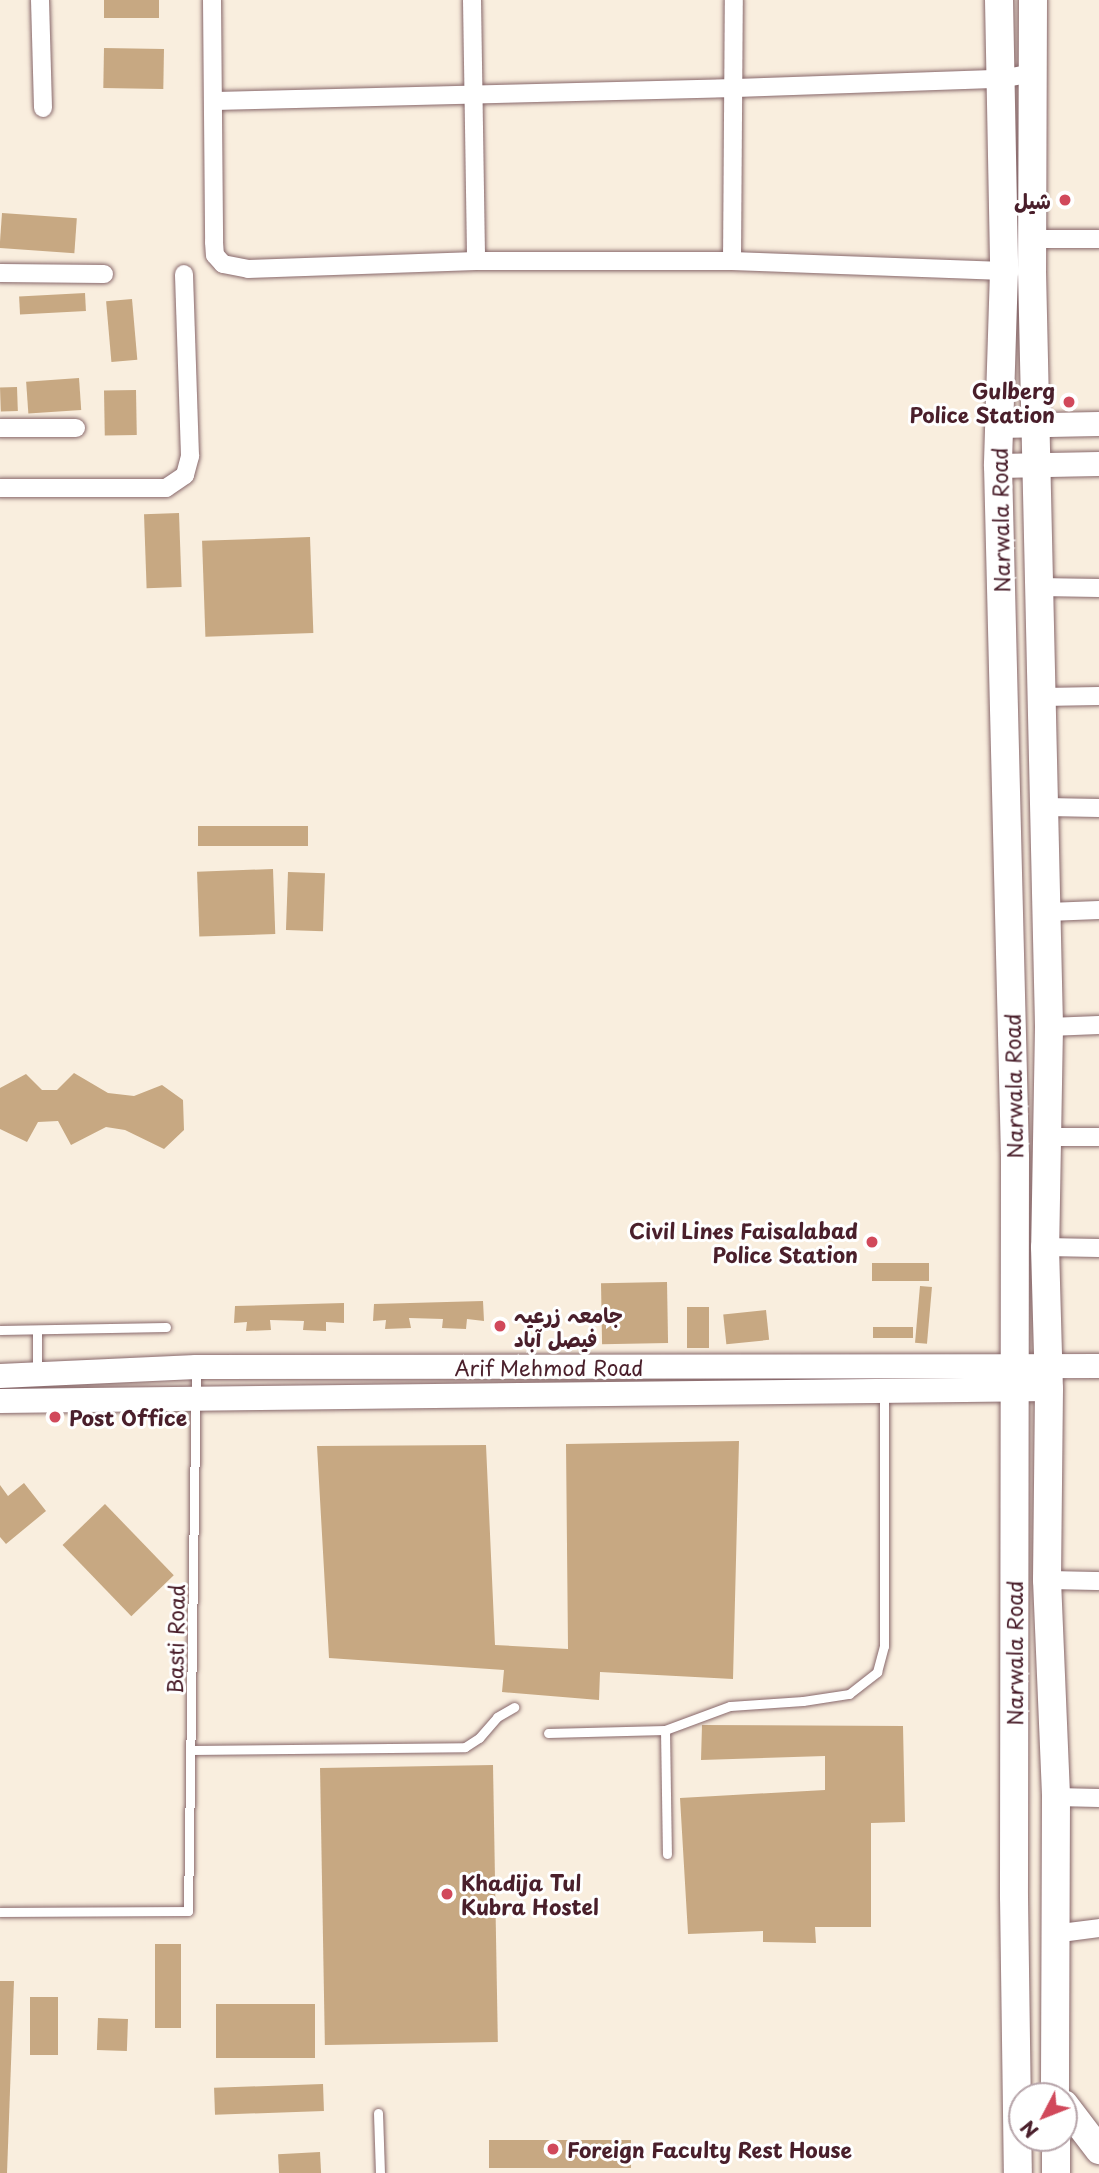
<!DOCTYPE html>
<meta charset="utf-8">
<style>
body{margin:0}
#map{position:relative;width:1099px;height:2173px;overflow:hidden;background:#f9eede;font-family:"Playpen Sans","Playpen Sans Arabic",sans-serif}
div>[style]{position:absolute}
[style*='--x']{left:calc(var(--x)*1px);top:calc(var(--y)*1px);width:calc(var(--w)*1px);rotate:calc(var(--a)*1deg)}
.building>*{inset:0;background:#c7a882;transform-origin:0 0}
.roads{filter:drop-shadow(0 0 2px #87676a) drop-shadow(0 0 2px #87676a)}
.lane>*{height:9px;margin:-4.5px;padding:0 4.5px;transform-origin:4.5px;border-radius:4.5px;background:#fff}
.street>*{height:18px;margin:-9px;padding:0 9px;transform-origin:9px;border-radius:9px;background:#fff}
.secondary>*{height:24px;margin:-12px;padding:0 12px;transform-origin:12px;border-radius:12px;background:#fff}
.primary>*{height:28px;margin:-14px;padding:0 14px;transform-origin:14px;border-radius:14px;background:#fff}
.dots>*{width:19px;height:19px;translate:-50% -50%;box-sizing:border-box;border:4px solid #fff;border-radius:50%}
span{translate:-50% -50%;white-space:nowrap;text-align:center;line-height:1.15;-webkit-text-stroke:6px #fff;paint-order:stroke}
.poi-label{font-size:21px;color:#4a1f2b;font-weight:700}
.right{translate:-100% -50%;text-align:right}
.left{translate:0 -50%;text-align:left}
.street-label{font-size:21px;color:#4a1f2b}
.north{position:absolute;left:1008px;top:2082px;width:70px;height:70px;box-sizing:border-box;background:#fff;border:2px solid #b7a5aa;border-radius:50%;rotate:228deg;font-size:19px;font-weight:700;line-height:28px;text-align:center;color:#4a1f2b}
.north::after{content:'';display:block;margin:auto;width:24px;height:32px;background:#d1495b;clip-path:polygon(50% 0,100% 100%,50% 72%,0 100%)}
</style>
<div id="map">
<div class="building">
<div style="left:104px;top:0;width:55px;height:18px"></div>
<div style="left:104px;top:48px;width:60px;height:40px;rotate:1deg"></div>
<div style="left:2px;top:213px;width:75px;height:35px;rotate:4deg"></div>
<div style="left:85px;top:293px;width:18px;height:66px;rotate:87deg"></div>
<div style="left:132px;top:299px;width:61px;height:26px;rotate:85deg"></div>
<div style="left:79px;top:378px;width:32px;height:53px;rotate:86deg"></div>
<div style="left:17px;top:387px;width:24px;height:17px;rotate:88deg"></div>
<div style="left:136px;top:390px;width:45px;height:32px;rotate:89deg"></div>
<div style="left:179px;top:513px;width:74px;height:35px;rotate:88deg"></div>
<div style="left:310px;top:537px;width:96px;height:108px;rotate:88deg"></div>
<div style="left:308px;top:826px;width:20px;height:110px;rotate:90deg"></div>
<div style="left:273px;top:869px;width:65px;height:76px;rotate:88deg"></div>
<div style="left:288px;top:872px;width:37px;height:58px;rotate:2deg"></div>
<div style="clip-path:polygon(74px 1073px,108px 1093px,134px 1096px,162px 1085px,183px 1100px,184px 1130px,164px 1149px,125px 1130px,106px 1127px,71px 1145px,58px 1121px,38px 1122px,27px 1142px,0 1129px,0 1088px,26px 1074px,42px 1090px,57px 1090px)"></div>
<div style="left:929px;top:1263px;width:18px;height:57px;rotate:90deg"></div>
<div style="left:667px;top:1282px;width:61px;height:66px;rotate:89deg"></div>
<div style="left:920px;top:1286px;width:12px;height:57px;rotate:5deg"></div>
<div style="clip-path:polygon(483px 1301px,484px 1321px,467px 1319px,466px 1329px,442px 1328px,443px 1319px,409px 1318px,411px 1328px,385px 1329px,386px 1320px,373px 1321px,374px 1304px)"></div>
<div style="clip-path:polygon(344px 1303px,344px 1323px,326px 1322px,326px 1331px,303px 1330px,304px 1321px,270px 1320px,271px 1330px,246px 1331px,247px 1322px,234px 1323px,235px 1306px)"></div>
<div style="left:687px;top:1307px;width:22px;height:41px"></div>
<div style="left:766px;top:1310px;width:30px;height:43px;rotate:84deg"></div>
<div style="left:913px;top:1327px;width:11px;height:40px;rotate:90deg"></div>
<div style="clip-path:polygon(739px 1441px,733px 1679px,600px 1672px,599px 1700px,502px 1692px,504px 1670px,329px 1658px,317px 1446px,486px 1445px,495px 1645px,568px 1649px,566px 1444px)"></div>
<div style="clip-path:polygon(24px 1483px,46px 1511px,6px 1544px,0 1537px,0 1485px,8px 1496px)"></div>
<div style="left:105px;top:1504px;width:99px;height:59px;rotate:46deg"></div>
<div style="clip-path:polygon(702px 1725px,903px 1726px,905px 1822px,871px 1823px,871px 1927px,815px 1927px,816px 1943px,763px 1942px,763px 1931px,688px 1934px,680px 1798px,825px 1790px,825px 1756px,701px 1760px)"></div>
<div style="left:493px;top:1765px;width:277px;height:173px;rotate:89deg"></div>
<div style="left:155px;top:1944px;width:26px;height:84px"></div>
<div style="clip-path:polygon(0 1981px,14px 1981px,7px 2173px,0 2173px)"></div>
<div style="left:30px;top:1997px;width:28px;height:58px"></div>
<div style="left:216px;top:2004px;width:99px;height:54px"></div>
<div style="left:98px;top:2018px;width:30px;height:32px;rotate:2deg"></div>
<div style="left:323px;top:2084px;width:27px;height:109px;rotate:88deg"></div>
<div style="left:631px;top:2140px;width:28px;height:142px;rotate:90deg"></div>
<div style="left:320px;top:2152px;width:21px;height:42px;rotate:87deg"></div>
</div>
<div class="roads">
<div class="lane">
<div style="--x:0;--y:1330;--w:166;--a:-1"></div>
<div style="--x:37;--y:1372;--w:42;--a:-90"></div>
<div style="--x:665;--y:1730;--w:124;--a:89.1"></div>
<div style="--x:548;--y:1733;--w:117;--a:-1.5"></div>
<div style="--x:665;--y:1730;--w:69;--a:-20.3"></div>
<div style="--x:730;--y:1706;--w:73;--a:-3.9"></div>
<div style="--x:803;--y:1701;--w:47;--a:-8.7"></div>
<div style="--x:849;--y:1694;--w:36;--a:-38"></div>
<div style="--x:877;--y:1672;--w:27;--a:-75"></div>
<div style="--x:884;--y:1646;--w:253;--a:-90"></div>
<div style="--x:191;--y:1750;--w:274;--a:-0.6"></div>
<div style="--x:465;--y:1747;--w:17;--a:-33"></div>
<div style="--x:479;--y:1738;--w:28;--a:-49"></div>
<div style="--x:497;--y:1717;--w:20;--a:-30"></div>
<div style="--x:0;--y:1912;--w:188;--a:-0.3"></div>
<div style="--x:188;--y:1911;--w:543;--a:-89.16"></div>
<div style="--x:378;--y:2113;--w:60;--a:88.1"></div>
</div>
<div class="street">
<div style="--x:40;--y:0;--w:108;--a:88.4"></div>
<div style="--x:212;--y:0;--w:242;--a:89.5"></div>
<div style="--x:214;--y:242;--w:13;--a:86"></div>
<div style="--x:215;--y:255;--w:12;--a:48"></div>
<div style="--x:223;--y:264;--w:25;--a:11"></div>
<div style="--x:248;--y:269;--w:228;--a:-2"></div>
<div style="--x:476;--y:261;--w:256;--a:0"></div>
<div style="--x:732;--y:261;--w:272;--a:2.1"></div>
<div style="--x:472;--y:0;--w:261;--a:89.1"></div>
<div style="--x:215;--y:101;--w:521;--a:-1.43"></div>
<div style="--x:736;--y:88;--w:264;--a:-2"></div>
<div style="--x:1000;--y:79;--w:35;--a:-10"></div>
<div style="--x:1032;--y:239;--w:67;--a:0"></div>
<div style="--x:732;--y:261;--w:261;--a:-89.6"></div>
<div style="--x:0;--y:273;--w:104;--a:0.6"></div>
<div style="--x:0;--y:428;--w:76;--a:0"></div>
<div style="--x:0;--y:488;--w:166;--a:0"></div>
<div style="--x:166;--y:488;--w:23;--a:-34"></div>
<div style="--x:185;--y:475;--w:20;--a:-75"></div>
<div style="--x:190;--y:456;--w:182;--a:-91.9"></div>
<div style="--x:1039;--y:587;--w:60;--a:1"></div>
<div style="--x:1043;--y:697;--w:56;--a:-1"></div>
<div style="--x:1047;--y:807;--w:52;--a:1.1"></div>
<div style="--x:1048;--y:912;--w:51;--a:-2.2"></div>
<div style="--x:1049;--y:1027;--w:50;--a:-2.3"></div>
<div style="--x:1047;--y:1137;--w:52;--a:0"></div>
<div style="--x:1045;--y:1247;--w:54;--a:1.1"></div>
<div style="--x:1047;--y:1580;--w:52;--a:1.1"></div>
<div style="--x:1056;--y:1797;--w:43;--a:1.3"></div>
<div style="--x:1053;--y:1934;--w:46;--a:-7.4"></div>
</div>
<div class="secondary">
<div style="--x:999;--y:426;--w:100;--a:-1.1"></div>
<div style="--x:998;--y:466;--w:101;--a:-1.1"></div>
<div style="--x:0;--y:1376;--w:196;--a:-2.6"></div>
<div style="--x:196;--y:1367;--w:903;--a:-0.06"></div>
<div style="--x:0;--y:1401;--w:1049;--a:-0.66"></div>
</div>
<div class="primary">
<div style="--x:999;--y:0;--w:271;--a:88.9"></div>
<div style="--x:1004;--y:271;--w:195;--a:91.8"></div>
<div style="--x:998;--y:466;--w:691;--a:88.59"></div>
<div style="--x:1015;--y:1157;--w:740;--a:90.08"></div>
<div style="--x:1014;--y:1897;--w:276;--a:89.2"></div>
<div style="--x:1033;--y:0;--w:271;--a:90.2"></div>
<div style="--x:1032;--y:271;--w:756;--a:88.71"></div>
<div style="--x:1049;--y:1027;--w:220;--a:91"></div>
<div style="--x:1045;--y:1247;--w:142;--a:88.4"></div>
<div style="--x:1049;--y:1389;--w:191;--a:90.6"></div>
<div style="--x:1047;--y:1580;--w:217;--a:87.6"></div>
<div style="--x:1056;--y:1797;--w:299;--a:90.2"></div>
<div style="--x:1064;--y:2104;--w:58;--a:52.7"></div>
<div style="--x:1056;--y:2138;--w:35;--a:90"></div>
</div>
</div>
<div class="dots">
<div style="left:1065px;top:200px;background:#d1495b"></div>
<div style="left:1069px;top:402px;background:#d1495b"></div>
<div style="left:872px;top:1242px;background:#d1495b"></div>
<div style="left:500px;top:1326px;background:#d1495b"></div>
<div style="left:55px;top:1417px;background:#d1495b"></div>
<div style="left:447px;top:1894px;background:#d1495b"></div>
<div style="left:553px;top:2149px;background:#d1495b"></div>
</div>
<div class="poi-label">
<span class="right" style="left:1051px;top:200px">شیل</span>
<span class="right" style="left:1055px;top:402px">Gulberg<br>Police Station</span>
<span class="right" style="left:858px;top:1242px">Civil Lines Faisalabad<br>Police Station</span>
<span class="left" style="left:514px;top:1326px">جامعہ زرعیہ<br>فیصل آباد</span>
<span class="left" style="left:69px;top:1417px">Post Office</span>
<span class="left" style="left:461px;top:1894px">Khadija Tul<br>Kubra Hostel</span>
<span class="left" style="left:567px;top:2149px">Foreign Faculty Rest House</span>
</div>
<div class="street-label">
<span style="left:1000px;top:520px;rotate:-91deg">Narwala Road</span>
<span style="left:1013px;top:1086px;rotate:-91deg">Narwala Road</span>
<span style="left:549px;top:1367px">Arif Mehmod Road</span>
<span style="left:175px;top:1639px;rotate:-89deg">Basti Road</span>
<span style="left:1014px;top:1653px;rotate:-90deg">Narwala Road</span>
</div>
<div class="north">N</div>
</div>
